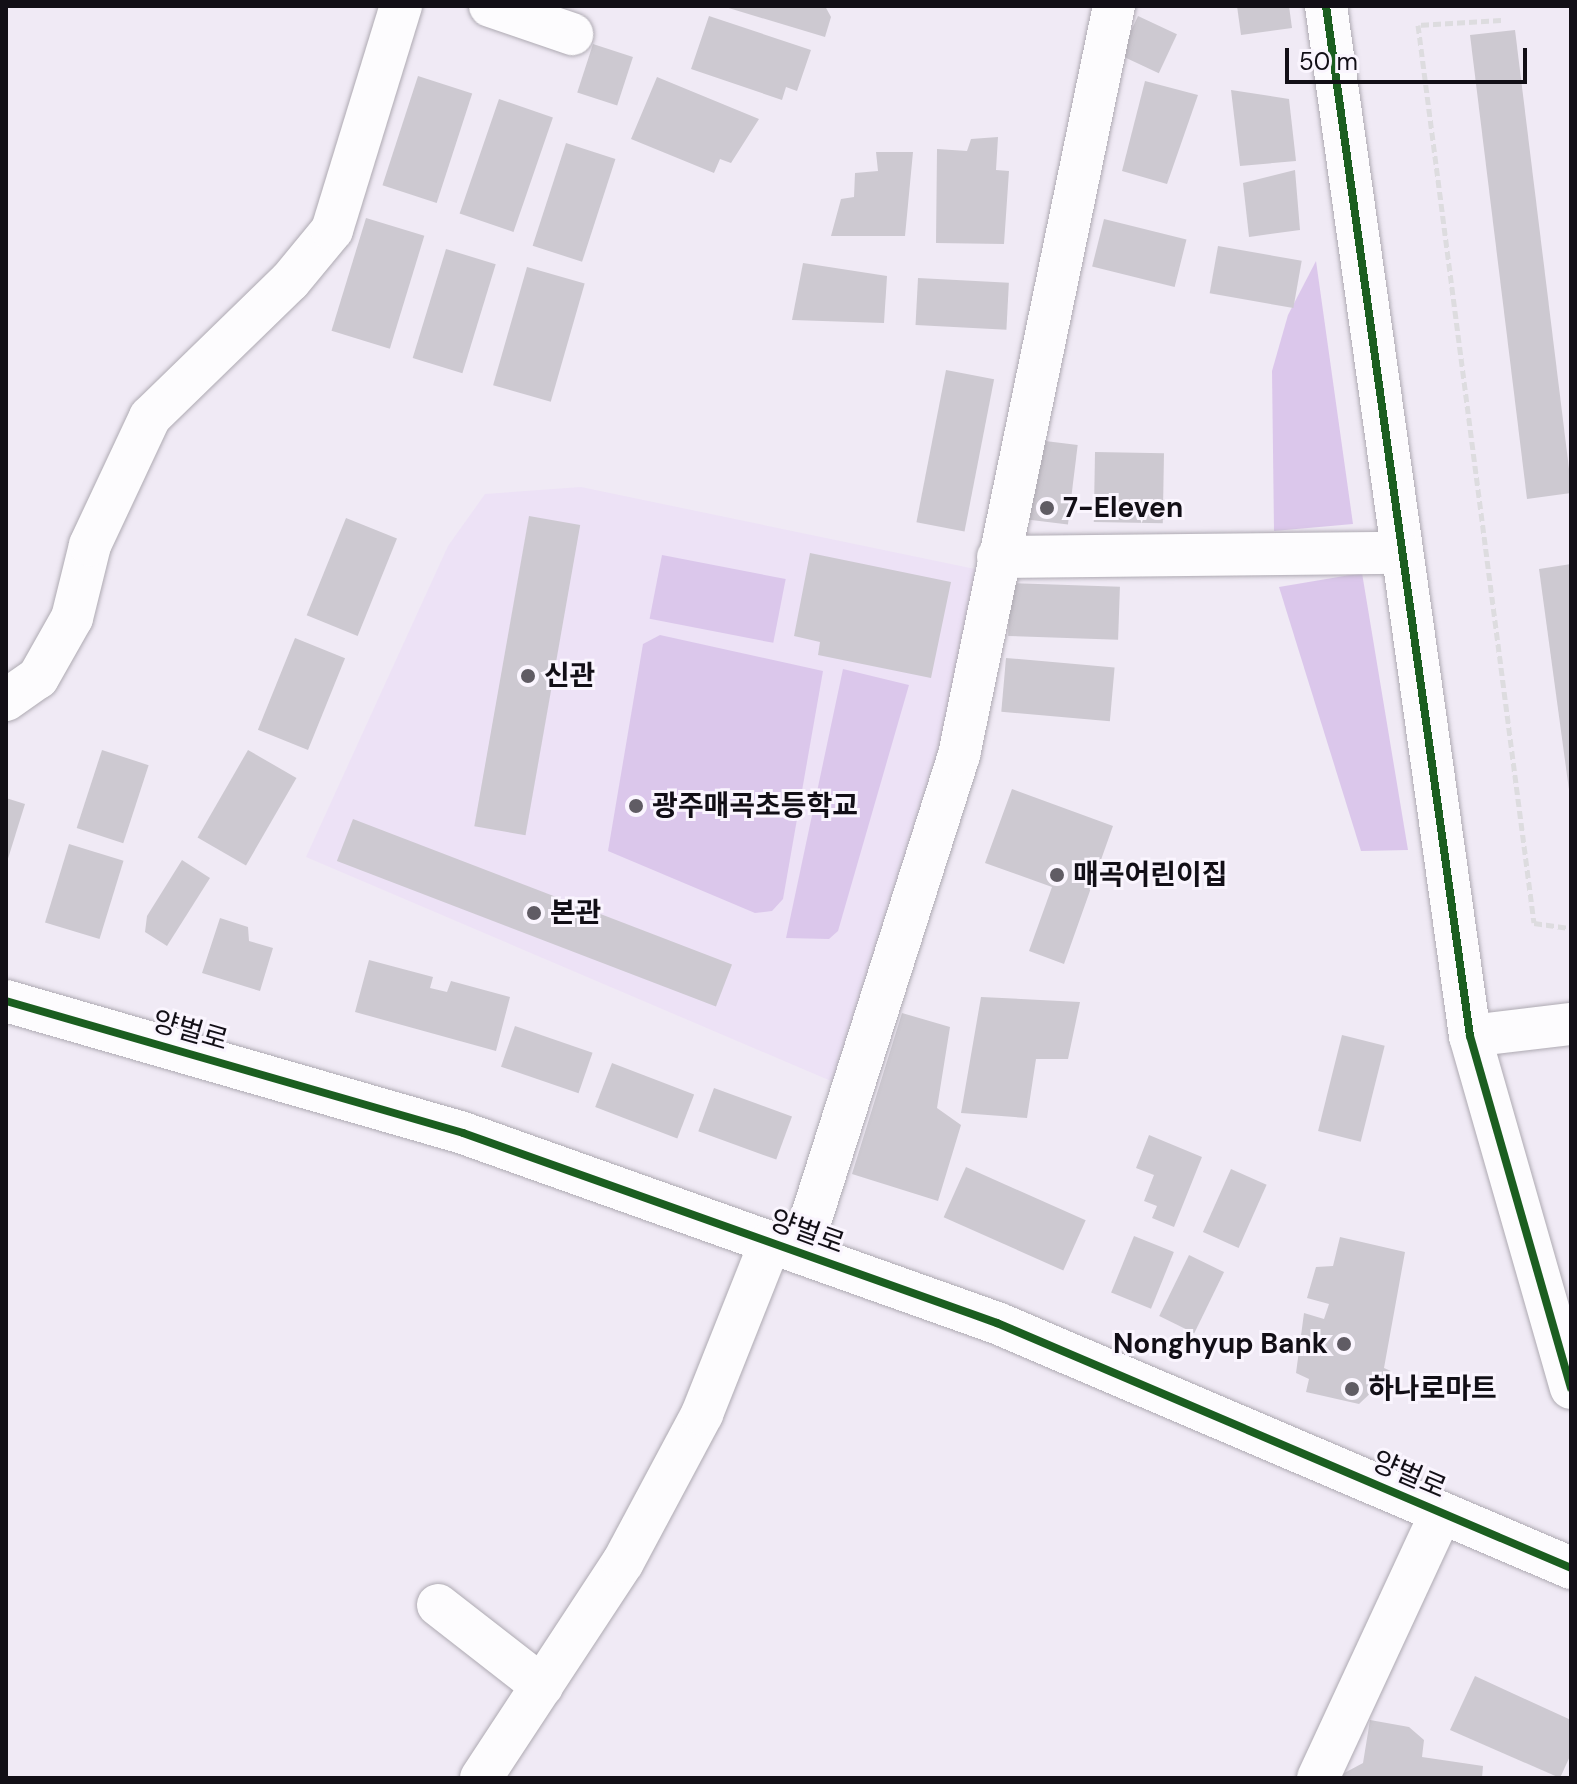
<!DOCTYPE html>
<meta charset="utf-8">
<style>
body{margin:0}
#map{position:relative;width:1577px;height:1784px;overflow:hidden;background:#f0eaf5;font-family:"DM Sans","Noto Sans KR",sans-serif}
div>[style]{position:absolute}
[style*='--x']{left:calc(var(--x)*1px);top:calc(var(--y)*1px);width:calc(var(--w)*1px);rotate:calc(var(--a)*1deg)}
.built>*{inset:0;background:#ede2f6}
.green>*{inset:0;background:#dbc7eb;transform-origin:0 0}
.building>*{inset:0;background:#cdc9d1;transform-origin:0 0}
.path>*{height:5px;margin-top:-2.5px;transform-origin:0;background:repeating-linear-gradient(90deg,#dddcdf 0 8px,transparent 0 12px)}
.roads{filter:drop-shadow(0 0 2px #aeaab2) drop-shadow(0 0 2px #aeaab2)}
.minor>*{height:42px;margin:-21px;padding:0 21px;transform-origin:21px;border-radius:21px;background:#fdfcfe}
.cycleway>*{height:8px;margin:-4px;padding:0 4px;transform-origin:4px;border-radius:4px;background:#1b5e20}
.dots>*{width:22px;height:22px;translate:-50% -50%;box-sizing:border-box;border:4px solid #faf5fe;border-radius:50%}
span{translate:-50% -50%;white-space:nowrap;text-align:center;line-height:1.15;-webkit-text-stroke:6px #faf5fe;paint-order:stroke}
.poi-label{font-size:28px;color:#120f16;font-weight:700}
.left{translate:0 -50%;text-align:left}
.right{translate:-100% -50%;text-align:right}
.street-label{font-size:28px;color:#120f16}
.frame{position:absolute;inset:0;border:8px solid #120f16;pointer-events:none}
.scale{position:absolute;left:1285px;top:48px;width:242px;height:36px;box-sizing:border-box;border:4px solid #120f16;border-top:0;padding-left:10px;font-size:24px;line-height:28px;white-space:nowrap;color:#120f16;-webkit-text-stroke:6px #faf5fe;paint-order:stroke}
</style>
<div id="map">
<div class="built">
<div style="clip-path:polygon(581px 487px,975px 569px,959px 755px,852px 1090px,306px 857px,448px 546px,485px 494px)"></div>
</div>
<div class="green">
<div style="clip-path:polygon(1316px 261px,1353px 524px,1274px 531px,1272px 371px,1288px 315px)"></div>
<div style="left:662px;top:555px;width:126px;height:65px;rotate:11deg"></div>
<div style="clip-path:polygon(1362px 573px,1408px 850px,1361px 851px,1279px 587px)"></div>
<div style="clip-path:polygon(660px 635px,823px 671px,783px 899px,772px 911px,755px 913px,608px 851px,643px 644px)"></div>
<div style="clip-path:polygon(843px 669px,909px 685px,838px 931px,829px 939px,786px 938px)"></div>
</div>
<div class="building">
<div style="clip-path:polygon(722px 6px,825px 6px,831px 17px,825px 37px)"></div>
<div style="clip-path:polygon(1237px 6px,1289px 6px,1292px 28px,1241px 35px)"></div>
<div style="clip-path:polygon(709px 16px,811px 50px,797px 91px,786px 87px,782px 100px,691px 69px)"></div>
<div style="left:1138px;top:16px;width:43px;height:43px;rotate:25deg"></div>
<div style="clip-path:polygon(1515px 30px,1571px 485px,1571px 493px,1527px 499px,1470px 35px)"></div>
<div style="left:593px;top:44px;width:42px;height:51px;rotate:18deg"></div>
<div style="left:418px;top:76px;width:57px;height:115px;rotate:18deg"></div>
<div style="clip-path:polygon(657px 77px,759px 119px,731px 163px,720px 159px,714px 173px,631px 139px)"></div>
<div style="clip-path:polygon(1145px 81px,1198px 95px,1167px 184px,1122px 171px)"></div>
<div style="clip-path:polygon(1231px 90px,1289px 99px,1296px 161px,1240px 166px)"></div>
<div style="left:499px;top:99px;width:57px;height:121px;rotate:19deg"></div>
<div style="clip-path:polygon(998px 137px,996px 170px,1009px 171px,1004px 244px,936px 243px,937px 149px,967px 151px,971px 139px)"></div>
<div style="left:566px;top:143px;width:52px;height:108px;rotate:18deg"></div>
<div style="clip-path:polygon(876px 152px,913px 152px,905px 236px,831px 236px,841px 199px,854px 197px,855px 173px,878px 171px)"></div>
<div style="clip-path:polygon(1295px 170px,1300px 230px,1249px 237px,1243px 183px)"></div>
<div style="left:366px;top:218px;width:61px;height:118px;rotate:17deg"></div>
<div style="left:1104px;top:219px;width:85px;height:49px;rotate:14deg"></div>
<div style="left:1218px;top:246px;width:85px;height:48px;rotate:10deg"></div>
<div style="left:446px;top:249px;width:52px;height:114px;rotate:17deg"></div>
<div style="clip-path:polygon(803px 263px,887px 276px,884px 323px,792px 320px)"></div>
<div style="left:527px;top:267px;width:60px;height:123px;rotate:16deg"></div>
<div style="left:918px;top:278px;width:91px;height:47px;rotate:3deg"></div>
<div style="left:946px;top:370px;width:49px;height:155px;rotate:11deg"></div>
<div style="left:1037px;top:440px;width:41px;height:80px;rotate:7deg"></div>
<div style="left:1095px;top:452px;width:69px;height:70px;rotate:1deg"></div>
<div style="left:529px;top:516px;width:52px;height:315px;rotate:10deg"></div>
<div style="left:346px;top:518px;width:55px;height:105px;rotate:22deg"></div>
<div style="clip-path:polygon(810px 553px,951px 582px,931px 678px,818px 655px,820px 642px,794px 636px)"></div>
<div style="clip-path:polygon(1571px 564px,1571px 790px,1569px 790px,1539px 569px)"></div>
<div style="left:1010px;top:583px;width:110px;height:53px;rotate:2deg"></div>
<div style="left:295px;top:638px;width:54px;height:99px;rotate:22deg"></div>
<div style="left:1006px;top:658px;width:109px;height:54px;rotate:5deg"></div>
<div style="left:102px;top:750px;width:49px;height:82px;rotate:18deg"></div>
<div style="left:248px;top:750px;width:56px;height:101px;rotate:30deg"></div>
<div style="clip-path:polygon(1012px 789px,1113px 826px,1064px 964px,1029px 951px,1052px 887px,985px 863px)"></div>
<div style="clip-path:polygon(6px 798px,25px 804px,6px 865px)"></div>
<div style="left:353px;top:819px;width:406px;height:45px;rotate:21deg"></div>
<div style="left:69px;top:844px;width:57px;height:82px;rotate:17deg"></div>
<div style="clip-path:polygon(182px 860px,210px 878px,167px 946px,145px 932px,147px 916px)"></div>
<div style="clip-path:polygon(220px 918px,248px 927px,249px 941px,273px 948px,260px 991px,202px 973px)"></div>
<div style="clip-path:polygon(369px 960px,433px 977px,430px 988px,447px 992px,451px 981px,510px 997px,496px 1051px,355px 1012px)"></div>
<div style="clip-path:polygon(981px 997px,1080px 1002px,1068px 1059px,1036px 1059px,1027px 1118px,961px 1113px)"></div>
<div style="clip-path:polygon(902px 1013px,950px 1027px,937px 1108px,961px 1125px,938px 1201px,852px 1174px)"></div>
<div style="left:515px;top:1026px;width:82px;height:43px;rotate:19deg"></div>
<div style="left:1342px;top:1035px;width:44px;height:99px;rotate:14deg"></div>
<div style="left:612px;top:1063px;width:88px;height:47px;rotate:21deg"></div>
<div style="left:714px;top:1088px;width:83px;height:46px;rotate:20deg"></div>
<div style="clip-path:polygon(1149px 1135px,1202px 1157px,1174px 1227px,1152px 1218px,1157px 1206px,1144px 1201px,1154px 1175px,1136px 1168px)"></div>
<div style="left:966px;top:1167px;width:131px;height:55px;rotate:24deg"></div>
<div style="left:1231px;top:1169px;width:39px;height:69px;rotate:24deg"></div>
<div style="left:1134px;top:1236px;width:43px;height:61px;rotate:22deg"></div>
<div style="clip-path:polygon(1340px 1237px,1405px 1252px,1384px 1368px,1393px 1372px,1359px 1404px,1306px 1392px,1309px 1379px,1296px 1373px,1304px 1313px,1324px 1319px,1329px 1304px,1307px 1298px,1316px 1267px,1333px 1266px)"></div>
<div style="left:1189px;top:1255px;width:39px;height:68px;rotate:26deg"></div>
<div style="clip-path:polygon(1475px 1676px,1571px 1720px,1571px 1754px,1560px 1778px,1450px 1730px)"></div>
<div style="clip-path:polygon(1370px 1720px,1409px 1727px,1424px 1740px,1422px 1757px,1483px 1766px,1482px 1778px,1335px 1778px,1363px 1763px)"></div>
</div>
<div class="path">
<div style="--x:1501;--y:20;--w:83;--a:176.6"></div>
<div style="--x:1418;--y:25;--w:905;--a:82.64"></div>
<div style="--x:1534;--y:923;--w:37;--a:8"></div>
</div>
<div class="roads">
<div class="minor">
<div style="--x:490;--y:6;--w:87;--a:18.9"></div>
<div style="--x:1326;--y:6;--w:1040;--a:82.04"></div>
<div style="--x:1470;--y:1036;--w:366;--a:74"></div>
<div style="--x:998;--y:557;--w:404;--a:-0.6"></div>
<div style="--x:6;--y:700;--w:39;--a:-35"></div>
<div style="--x:38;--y:678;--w:69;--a:-60.5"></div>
<div style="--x:72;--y:618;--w:75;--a:-76.1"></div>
<div style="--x:90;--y:545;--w:141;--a:-64.9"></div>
<div style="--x:150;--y:417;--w:195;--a:-44.2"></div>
<div style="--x:290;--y:281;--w:66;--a:-50.5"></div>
<div style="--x:332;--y:230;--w:234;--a:-72.9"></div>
<div style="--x:6;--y:1001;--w:476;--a:16.1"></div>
<div style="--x:463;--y:1133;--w:567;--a:19.59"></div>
<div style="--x:997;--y:1323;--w:624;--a:23.11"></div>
<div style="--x:1470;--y:1036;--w:102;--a:-6.8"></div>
<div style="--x:800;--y:1253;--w:523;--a:-72.29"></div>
<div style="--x:959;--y:755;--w:765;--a:-78.31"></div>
<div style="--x:438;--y:1605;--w:132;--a:37.9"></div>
<div style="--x:481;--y:1778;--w:258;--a:-56.7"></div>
<div style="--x:623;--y:1562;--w:168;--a:-61.9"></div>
<div style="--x:702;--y:1414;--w:184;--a:-68.3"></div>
<div style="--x:1318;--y:1778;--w:292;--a:-65.1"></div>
</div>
</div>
<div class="cycleway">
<div style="--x:1326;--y:6;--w:1040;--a:82.04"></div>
<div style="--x:1470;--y:1036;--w:366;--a:74"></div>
<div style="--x:6;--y:1001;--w:476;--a:16.1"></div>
<div style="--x:463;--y:1133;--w:567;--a:19.59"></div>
<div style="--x:997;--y:1323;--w:624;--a:23.11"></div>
</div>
<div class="dots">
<div style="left:1047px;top:508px;background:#605c64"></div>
<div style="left:528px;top:676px;background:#605c64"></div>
<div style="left:636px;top:806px;background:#605c64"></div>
<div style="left:1057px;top:875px;background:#605c64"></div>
<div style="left:534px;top:913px;background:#605c64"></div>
<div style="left:1344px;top:1344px;background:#605c64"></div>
<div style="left:1352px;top:1389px;background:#605c64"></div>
</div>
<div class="poi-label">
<span class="left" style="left:1063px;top:508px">7-Eleven</span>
<span class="left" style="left:544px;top:676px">신관</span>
<span class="left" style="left:652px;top:806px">광주매곡초등학교</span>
<span class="left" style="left:1073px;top:875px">매곡어린이집</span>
<span class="left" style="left:550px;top:913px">본관</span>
<span class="right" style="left:1328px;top:1344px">Nonghyup Bank</span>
<span class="left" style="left:1368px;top:1389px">하나로마트</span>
</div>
<div class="street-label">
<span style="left:190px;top:1031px;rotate:16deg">양벌로</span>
<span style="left:807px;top:1232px;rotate:20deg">양벌로</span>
<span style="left:1409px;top:1475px;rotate:23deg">양벌로</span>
</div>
<div class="frame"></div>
<div class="scale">50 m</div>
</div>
